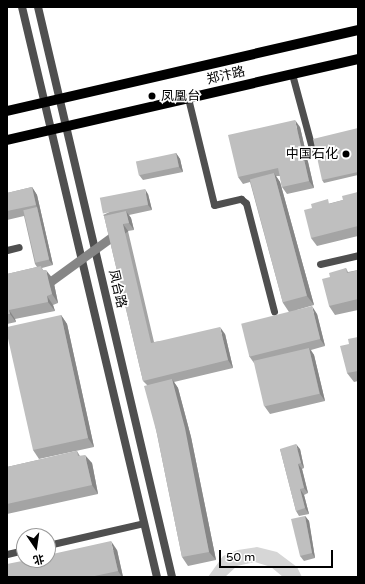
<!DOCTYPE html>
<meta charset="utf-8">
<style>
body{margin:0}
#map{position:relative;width:365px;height:584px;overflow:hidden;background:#fff;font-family:"Varela Round","Noto Sans SC",sans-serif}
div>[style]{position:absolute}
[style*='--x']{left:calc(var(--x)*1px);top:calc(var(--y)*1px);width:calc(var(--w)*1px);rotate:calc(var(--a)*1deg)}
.green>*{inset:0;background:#d6d6d6}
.lane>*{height:7px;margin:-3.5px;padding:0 3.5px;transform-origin:3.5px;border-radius:3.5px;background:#4f4f4f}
.street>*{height:8px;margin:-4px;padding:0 4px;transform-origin:4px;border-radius:4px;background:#4f4f4f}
.primary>*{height:10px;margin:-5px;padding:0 5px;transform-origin:5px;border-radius:5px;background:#000}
.wall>*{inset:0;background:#a4a4a4}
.shaded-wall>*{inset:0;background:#868686;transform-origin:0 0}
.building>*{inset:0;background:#bfbfbf;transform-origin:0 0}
.dots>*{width:11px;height:11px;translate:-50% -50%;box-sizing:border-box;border:2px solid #fff;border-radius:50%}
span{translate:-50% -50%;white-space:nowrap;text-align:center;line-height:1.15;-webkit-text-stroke:3.5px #fff;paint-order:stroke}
.street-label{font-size:13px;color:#000}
.poi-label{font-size:13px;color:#000}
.left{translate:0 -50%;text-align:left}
.right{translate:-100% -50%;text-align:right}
.frame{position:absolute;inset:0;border:8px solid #000;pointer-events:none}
.north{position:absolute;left:16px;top:528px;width:40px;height:40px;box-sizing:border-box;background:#fff;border:1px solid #999;border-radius:50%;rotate:167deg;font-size:11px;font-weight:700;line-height:16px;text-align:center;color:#000}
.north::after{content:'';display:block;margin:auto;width:14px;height:18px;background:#000;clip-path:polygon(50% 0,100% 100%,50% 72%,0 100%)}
.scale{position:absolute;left:219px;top:550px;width:114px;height:18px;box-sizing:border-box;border:2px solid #000;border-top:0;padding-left:5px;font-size:12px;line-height:14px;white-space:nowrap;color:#000;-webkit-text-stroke:3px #fff;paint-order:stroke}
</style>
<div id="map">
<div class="green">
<div style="clip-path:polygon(257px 547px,277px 552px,297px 567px,302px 577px,283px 577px,271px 567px,255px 562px,237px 566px,225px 577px,208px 577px,223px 556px,238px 550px)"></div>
</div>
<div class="lane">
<div style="--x:292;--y:74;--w:81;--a:74.9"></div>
<div style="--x:313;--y:152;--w:12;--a:-9"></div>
<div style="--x:188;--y:98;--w:110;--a:76.3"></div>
<div style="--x:214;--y:205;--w:28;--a:-13"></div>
<div style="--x:241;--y:199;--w:6;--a:39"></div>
<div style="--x:246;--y:203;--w:112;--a:75.5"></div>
<div style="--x:7;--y:250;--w:12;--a:-14"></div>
<div style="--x:320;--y:264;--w:39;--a:-13"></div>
<div style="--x:48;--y:545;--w:98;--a:-12.9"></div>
<div style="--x:7;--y:554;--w:17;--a:-13"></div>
</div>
<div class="street">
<div style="--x:22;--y:7;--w:586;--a:76.68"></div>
<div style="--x:38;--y:7;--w:586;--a:76.77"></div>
</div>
<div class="primary">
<div style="--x:7;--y:111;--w:360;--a:-13"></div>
<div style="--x:7;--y:140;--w:360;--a:-13"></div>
</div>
<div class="wall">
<div style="clip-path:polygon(300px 127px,314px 188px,287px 194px,282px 187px,280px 176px,276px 176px,280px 182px,314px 305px,297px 310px,317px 314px,325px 346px,311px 350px,314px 355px,325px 401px,270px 414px,265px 407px,255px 363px,254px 363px,249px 356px,289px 312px,283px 303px,250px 182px,243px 184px,238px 177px)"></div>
<div style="clip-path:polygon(358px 128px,358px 175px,324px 183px,322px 180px)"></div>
<div style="clip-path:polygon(176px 153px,180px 159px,183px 172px,143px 180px,139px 175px)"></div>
<div style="clip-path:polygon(32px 187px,37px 195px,53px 265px,42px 268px,43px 270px,53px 279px,58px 303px,53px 305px,55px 311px,15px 319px,16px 322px,7px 324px,7px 274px,37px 267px,35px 264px,24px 216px,7px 220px,7px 193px)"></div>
<div style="clip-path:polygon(358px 192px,358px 236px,317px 246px,311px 238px,312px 208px,343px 200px)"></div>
<div style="clip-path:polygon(148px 194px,152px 210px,129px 215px,131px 218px,134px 230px,128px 231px,154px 342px,225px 334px,233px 368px,174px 382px,178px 388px,191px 437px,216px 560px,188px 566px,182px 557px,147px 385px,143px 381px,104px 216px,103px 215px)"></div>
<div style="clip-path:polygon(346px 268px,348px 272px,358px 270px,358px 310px,335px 315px,329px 306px,330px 277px)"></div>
<div style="clip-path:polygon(61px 315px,67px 324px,94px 447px,39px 459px,33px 450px)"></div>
<div style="clip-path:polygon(358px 337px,358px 381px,354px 382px,347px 373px,349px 344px)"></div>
<div style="clip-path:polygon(280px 449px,300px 449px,304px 468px,302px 469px,308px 493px,304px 495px,309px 514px,299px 516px,296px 511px)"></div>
<div style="clip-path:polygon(77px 451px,80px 456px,92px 463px,98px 494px,7px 514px,7px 467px)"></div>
<div style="clip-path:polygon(305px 516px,309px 521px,315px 558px,304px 561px,300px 556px)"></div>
<div style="clip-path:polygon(117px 550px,123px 577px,7px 577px)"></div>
</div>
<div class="shaded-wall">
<div style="clip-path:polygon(295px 120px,300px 127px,314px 188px,309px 181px)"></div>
<div style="clip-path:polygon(176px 153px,180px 159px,183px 172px,179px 167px)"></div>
<div style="clip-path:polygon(274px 173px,280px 182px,314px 305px,307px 296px)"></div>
<div style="clip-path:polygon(32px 187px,37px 195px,53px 265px,49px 260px,37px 207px,36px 205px)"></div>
<div style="clip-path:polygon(145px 189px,148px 194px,152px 210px,148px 205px)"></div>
<div style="clip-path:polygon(126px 211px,131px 218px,134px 230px,129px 223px)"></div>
<div style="left:123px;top:224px;width:9px;height:122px;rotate:54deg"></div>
<div style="clip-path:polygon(46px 270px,53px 279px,58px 303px,52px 294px)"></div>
<div style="clip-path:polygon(47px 296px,53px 305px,55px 311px,48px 302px)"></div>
<div style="clip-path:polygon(312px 306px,317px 314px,325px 346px,320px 339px)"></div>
<div style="clip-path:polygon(9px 310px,15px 319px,16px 322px,10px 314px)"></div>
<div style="clip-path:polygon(61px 315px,67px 324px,94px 447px,88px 438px)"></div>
<div style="clip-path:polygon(220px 327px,225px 334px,233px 368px,228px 360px)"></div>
<div style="clip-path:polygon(309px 348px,314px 355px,325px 401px,320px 394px)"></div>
<div style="clip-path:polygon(172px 379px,178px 388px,191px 437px,216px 560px,209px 552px)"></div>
<div style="clip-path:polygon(296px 444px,300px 449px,304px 468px,301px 463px)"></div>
<div style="clip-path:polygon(85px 455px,92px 463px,98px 494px,92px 485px)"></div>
<div style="clip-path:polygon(298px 464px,302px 469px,308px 493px,304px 488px)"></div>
<div style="clip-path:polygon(300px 489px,304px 495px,309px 514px,305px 508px)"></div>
<div style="clip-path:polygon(305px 516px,309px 521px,315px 558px,312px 553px)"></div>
<div style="clip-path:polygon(111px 541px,117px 550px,123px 577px,122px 577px,118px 571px)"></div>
</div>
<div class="building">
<div style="clip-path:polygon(295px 120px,309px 181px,282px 187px,278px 168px,238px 177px,228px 135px)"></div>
<div style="clip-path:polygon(358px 128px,358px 172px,322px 180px,313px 139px)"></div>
<div style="left:176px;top:153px;width:14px;height:41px;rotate:78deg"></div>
<div style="left:274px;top:173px;width:127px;height:25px;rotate:75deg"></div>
<div style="clip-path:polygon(32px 187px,36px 205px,7px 211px,7px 193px)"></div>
<div style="left:145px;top:189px;width:16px;height:46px;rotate:79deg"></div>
<div style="clip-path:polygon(358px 192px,358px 226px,311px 238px,304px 210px,312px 208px,311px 204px,328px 199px,329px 204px,343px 200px,342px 196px)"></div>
<div style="left:37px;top:207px;width:54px;height:14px;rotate:77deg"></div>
<div style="clip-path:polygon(126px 211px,129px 223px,123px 224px,151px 343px,220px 327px,228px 360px,143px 381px,104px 216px)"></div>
<div style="clip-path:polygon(41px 266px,42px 270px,46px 270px,52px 294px,47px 296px,48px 302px,9px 310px,10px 314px,7px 314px,7px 274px)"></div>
<div style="clip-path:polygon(346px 268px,347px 273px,358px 270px,358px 299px,329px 306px,322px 279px,330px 277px,329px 273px)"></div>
<div style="left:312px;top:306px;width:34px;height:73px;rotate:76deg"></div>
<div style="clip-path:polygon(61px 315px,88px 438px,33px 450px,7px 334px,7px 327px)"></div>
<div style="clip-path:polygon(358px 337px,358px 371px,347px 373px,340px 346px,349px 344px,348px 339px)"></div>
<div style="left:309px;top:348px;width:47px;height:57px;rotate:77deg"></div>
<div style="clip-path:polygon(172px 379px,185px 428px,209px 552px,182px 557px,157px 434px,144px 386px)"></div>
<div style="clip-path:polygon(296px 444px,301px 463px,298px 464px,304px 488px,300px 489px,305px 508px,296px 511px,280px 449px)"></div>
<div style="clip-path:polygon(77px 451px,78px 456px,85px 455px,92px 485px,7px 504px,7px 467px)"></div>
<div style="clip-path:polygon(305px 516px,312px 553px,300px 556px,291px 519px)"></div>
<div style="clip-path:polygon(111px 541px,118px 571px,90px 577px,7px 577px,7px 564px,27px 560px,48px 560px,48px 555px)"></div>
</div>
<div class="dots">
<div style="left:152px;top:96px;background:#000"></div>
<div style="left:346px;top:154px;background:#000"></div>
</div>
<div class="street-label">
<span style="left:226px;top:76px;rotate:-13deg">郑汴路</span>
<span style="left:117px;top:289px;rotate:77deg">凤台路</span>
</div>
<div class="poi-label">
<span class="left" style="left:161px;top:96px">凤凰台</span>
<span class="right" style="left:338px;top:154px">中国石化</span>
</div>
<div class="frame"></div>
<div class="north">北</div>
<div class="scale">50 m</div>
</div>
